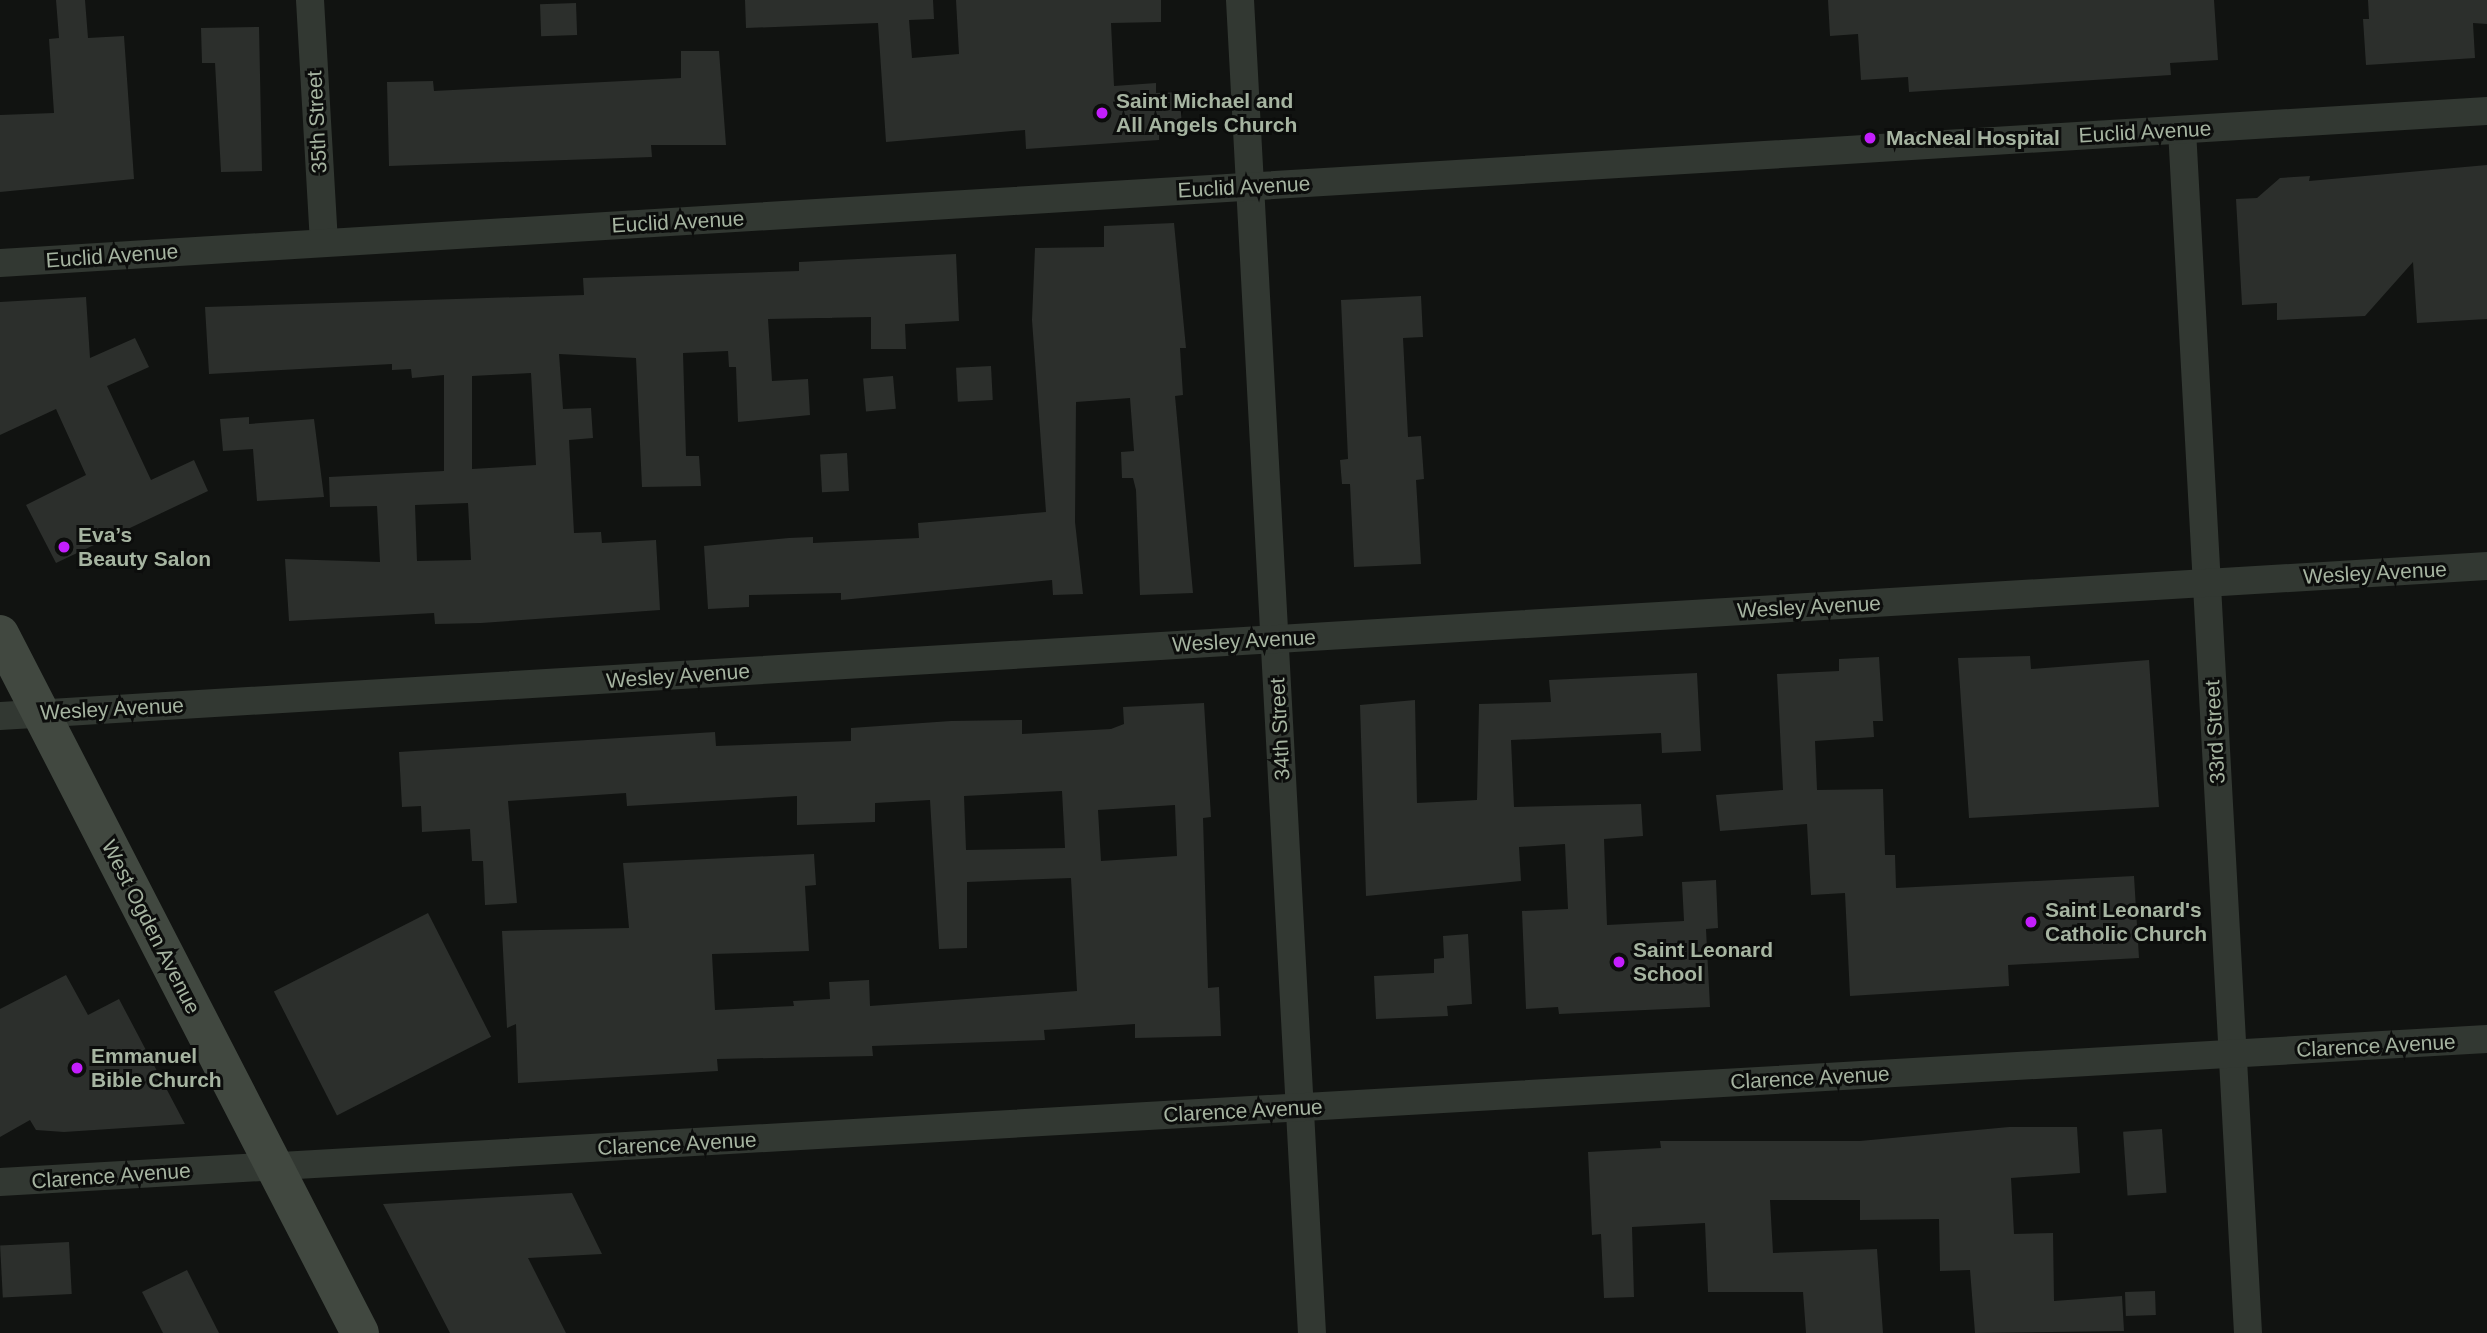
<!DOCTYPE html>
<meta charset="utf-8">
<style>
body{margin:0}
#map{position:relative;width:2487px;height:1333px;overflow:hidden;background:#111311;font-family:Arial,sans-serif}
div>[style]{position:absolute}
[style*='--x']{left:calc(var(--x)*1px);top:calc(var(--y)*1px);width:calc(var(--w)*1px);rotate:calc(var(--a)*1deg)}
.building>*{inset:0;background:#2c2f2c;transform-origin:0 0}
.street>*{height:28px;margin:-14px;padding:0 14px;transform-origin:14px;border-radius:14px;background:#323832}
.secondary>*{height:38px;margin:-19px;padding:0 19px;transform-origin:19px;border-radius:19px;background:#414840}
.dots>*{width:19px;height:19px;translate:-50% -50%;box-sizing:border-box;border:4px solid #0c0d0c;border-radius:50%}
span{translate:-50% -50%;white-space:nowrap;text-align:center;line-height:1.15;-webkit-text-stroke:6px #0c0d0c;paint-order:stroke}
.poi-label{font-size:21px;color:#a6b4a1;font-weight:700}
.left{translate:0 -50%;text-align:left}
.street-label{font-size:21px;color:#a6b4a1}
</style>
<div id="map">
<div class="building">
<div style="clip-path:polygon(56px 0,85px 0,88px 38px,124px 36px,134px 179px,0 192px,0 115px,54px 113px,49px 39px,59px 38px)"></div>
<div style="clip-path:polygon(745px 0,933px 0,934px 19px,909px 20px,912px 58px,959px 54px,956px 0,1161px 0,1161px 22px,1111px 23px,1114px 86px,1156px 83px,1156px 93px,1180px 92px,1182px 132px,1159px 134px,1159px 140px,1026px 149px,1025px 130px,886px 142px,878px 23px,746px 28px)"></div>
<div style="clip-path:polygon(1828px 0,2214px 0,2218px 60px,2170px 63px,2171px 75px,1909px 92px,1908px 77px,1861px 80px,1858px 34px,1830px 36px)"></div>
<div style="clip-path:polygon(2368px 0,2487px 0,2487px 24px,2473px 23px,2475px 58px,2366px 65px,2363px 19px,2369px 19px)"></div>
<div style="left:576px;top:3px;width:32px;height:36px;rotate:88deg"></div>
<div style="clip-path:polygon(259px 27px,262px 171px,221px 172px,215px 63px,202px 63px,201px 28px)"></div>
<div style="clip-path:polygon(681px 51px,719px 51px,726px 145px,651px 145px,652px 157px,389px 166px,387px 82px,433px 81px,434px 91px,681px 78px)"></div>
<div style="clip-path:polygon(2487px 165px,2487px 319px,2417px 323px,2413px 262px,2365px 316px,2277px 320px,2277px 303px,2242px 305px,2236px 199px,2257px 198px,2280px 178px,2310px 176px,2309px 181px)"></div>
<div style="clip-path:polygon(1174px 223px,1186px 348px,1180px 348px,1183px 395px,1175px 396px,1193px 593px,1140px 595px,1136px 490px,1133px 478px,1122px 478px,1121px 452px,1134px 451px,1130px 398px,1076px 402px,1075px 522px,1083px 594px,1053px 595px,1052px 580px,841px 600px,841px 593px,749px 595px,749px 607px,708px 609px,704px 546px,789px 538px,813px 537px,813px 543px,919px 538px,918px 523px,1046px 512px,1032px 320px,1035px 248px,1104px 247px,1104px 226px)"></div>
<div style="clip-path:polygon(evenodd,956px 254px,959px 321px,905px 324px,906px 349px,871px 349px,871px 317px,768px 319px,772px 381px,808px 379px,810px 415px,738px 422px,736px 367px,729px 367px,728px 351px,683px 353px,686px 456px,699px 456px,701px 486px,642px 487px,636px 358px,559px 354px,563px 409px,591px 408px,593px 438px,569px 440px,574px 533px,601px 532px,602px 543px,656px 540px,660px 610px,481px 623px,435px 624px,434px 613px,289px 621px,285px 559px,380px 562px,377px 506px,330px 507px,329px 477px,444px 471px,444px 375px,412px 378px,411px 369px,392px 370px,392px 364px,209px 374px,205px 307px,584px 295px,583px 278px,799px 271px,799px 262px,956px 254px,531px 373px,536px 465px,472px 469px,472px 376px,531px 373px,956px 254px,468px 503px,471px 560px,417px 561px,415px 505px,468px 503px)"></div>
<div style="clip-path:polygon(1421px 296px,1423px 337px,1403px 338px,1408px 437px,1421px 436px,1424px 479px,1416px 480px,1421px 564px,1354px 567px,1350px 484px,1342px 484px,1340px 460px,1348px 459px,1341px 300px)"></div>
<div style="clip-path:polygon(86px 297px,90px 358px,135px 338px,149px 367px,107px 386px,151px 480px,194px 460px,208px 491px,56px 563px,26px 505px,86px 475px,56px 409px,0 435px,0 302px)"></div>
<div style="left:991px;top:366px;width:34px;height:35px;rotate:87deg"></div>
<div style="left:893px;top:376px;width:33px;height:30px;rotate:85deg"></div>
<div style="clip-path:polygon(249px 417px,249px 424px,314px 419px,324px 497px,257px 501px,253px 449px,223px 451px,220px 419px)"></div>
<div style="left:847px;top:453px;width:38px;height:27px;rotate:87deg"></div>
<div style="clip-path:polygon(2030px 656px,2031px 669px,2149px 660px,2159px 807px,1969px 818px,1958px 658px)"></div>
<div style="clip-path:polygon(1879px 657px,1883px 721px,1873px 721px,1874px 737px,1815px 741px,1817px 790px,1883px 789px,1885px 855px,1895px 855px,1896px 888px,2134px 876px,2139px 958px,2008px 965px,2009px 986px,1850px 996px,1845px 893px,1811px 895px,1807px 824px,1720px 831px,1716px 795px,1783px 790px,1777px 674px,1839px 671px,1839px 659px)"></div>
<div style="clip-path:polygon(1697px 673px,1701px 751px,1662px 753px,1661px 733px,1511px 740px,1514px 807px,1641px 804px,1643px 836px,1604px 839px,1607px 925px,1684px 921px,1682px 882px,1716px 880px,1718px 928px,1706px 929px,1710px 1007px,1559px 1014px,1558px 1007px,1526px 1009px,1522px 911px,1568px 909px,1565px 844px,1519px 847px,1521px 881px,1366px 896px,1360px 705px,1415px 700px,1417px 803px,1477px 800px,1479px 704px,1551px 702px,1549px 680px)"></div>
<div style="clip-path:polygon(evenodd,1204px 703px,1211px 817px,1203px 818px,1208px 988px,1219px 987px,1221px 1036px,1135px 1038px,1135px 1024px,1044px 1030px,1045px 1040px,872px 1046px,873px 1056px,717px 1059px,718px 1071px,518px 1083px,516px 1024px,507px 1028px,502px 931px,629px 928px,623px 863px,814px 854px,816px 885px,805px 886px,809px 951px,712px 954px,715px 1010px,794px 1006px,793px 1001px,830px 999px,829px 982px,869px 980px,870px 1006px,1077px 991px,1071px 878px,967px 882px,967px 948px,939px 949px,930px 800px,875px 803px,875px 822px,797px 825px,797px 796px,627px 806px,626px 793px,508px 801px,517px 903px,485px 905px,483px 861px,472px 861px,470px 829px,422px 832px,421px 806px,402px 807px,399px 752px,715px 732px,716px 746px,851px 741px,851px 728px,951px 721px,1022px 720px,1022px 734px,1111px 729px,1124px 724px,1123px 707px,1204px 703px,1062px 791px,1065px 848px,966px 850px,964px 796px,1062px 791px,1204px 703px,1175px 805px,1177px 856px,1101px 861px,1098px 810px,1175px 805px)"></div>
<div style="left:428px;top:913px;width:139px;height:173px;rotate:63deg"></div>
<div style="clip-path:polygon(1468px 934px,1472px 1004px,1447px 1006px,1448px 1016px,1376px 1019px,1374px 976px,1434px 973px,1434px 959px,1444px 958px,1443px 936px)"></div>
<div style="clip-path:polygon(66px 975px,88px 1015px,119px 999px,185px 1124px,64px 1132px,36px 1130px,30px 1120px,0 1137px,0 1009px)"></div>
<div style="clip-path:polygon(2009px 1127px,2077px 1127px,2080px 1173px,2011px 1178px,2014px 1234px,2053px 1233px,2054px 1301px,2122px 1296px,2124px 1331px,1975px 1333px,1970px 1270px,1940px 1271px,1939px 1219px,1860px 1220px,1860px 1200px,1770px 1200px,1773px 1253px,1877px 1249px,1883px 1333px,1806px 1333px,1803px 1292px,1708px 1292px,1705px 1223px,1632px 1227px,1634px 1297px,1604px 1298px,1601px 1234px,1592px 1235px,1588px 1152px,1661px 1148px,1660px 1141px,1860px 1141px)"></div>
<div style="left:2162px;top:1129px;width:64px;height:39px;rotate:86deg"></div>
<div style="clip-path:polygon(572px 1193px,602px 1254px,528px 1258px,566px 1333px,450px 1333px,383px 1204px)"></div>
<div style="left:69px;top:1242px;width:52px;height:69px;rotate:87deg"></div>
<div style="clip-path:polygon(187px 1270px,219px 1333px,163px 1333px,142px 1292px)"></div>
<div style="left:2155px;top:1291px;width:24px;height:30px;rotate:88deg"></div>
</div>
<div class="street">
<div style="--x:310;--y:0;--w:243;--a:86.7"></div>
<div style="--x:1240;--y:0;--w:1335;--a:86.91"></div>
<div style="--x:2182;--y:130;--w:1205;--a:86.86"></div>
<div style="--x:0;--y:263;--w:2492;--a:-3.5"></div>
<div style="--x:0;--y:716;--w:2492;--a:-3.45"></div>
<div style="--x:0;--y:1182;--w:2491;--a:-3.29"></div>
</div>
<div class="secondary">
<div style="--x:0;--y:634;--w:786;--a:62.75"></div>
</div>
<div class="dots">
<div style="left:1102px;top:113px;background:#c41efd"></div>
<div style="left:1870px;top:138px;background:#c41efd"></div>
<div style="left:64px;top:547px;background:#c41efd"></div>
<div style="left:2031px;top:922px;background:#c41efd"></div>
<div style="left:1619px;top:962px;background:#c41efd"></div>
<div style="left:77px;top:1068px;background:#c41efd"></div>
</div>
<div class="poi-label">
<span class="left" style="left:1116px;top:113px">Saint Michael and<br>All Angels Church</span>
<span class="left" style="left:1886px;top:138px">MacNeal Hospital</span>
<span class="left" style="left:78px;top:547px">Eva’s<br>Beauty Salon</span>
<span class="left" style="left:2045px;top:922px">Saint Leonard's<br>Catholic Church</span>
<span class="left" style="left:1633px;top:962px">Saint Leonard<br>School</span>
<span class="left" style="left:91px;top:1068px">Emmanuel<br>Bible Church</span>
</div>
<div class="street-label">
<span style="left:317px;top:122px;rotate:-93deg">35th Street</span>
<span style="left:2145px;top:132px;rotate:-3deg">Euclid Avenue</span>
<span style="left:1244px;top:187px;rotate:-3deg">Euclid Avenue</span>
<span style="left:678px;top:222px;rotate:-3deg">Euclid Avenue</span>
<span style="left:112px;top:256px;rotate:-4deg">Euclid Avenue</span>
<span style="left:2375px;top:573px;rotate:-3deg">Wesley Avenue</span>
<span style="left:1809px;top:607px;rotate:-3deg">Wesley Avenue</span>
<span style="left:1244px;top:641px;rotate:-3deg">Wesley Avenue</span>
<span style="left:678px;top:676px;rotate:-4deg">Wesley Avenue</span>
<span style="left:112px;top:709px;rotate:-3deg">Wesley Avenue</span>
<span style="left:1280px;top:729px;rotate:-93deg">34th Street</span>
<span style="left:2215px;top:732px;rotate:-93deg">33rd Street</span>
<span style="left:151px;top:927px;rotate:63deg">West Ogden Avenue</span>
<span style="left:2376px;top:1046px;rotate:-3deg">Clarence Avenue</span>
<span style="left:1810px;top:1078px;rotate:-3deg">Clarence Avenue</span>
<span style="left:1243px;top:1111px;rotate:-3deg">Clarence Avenue</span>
<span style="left:677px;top:1144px;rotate:-3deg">Clarence Avenue</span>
<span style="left:111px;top:1176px;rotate:-4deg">Clarence Avenue</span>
</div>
</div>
